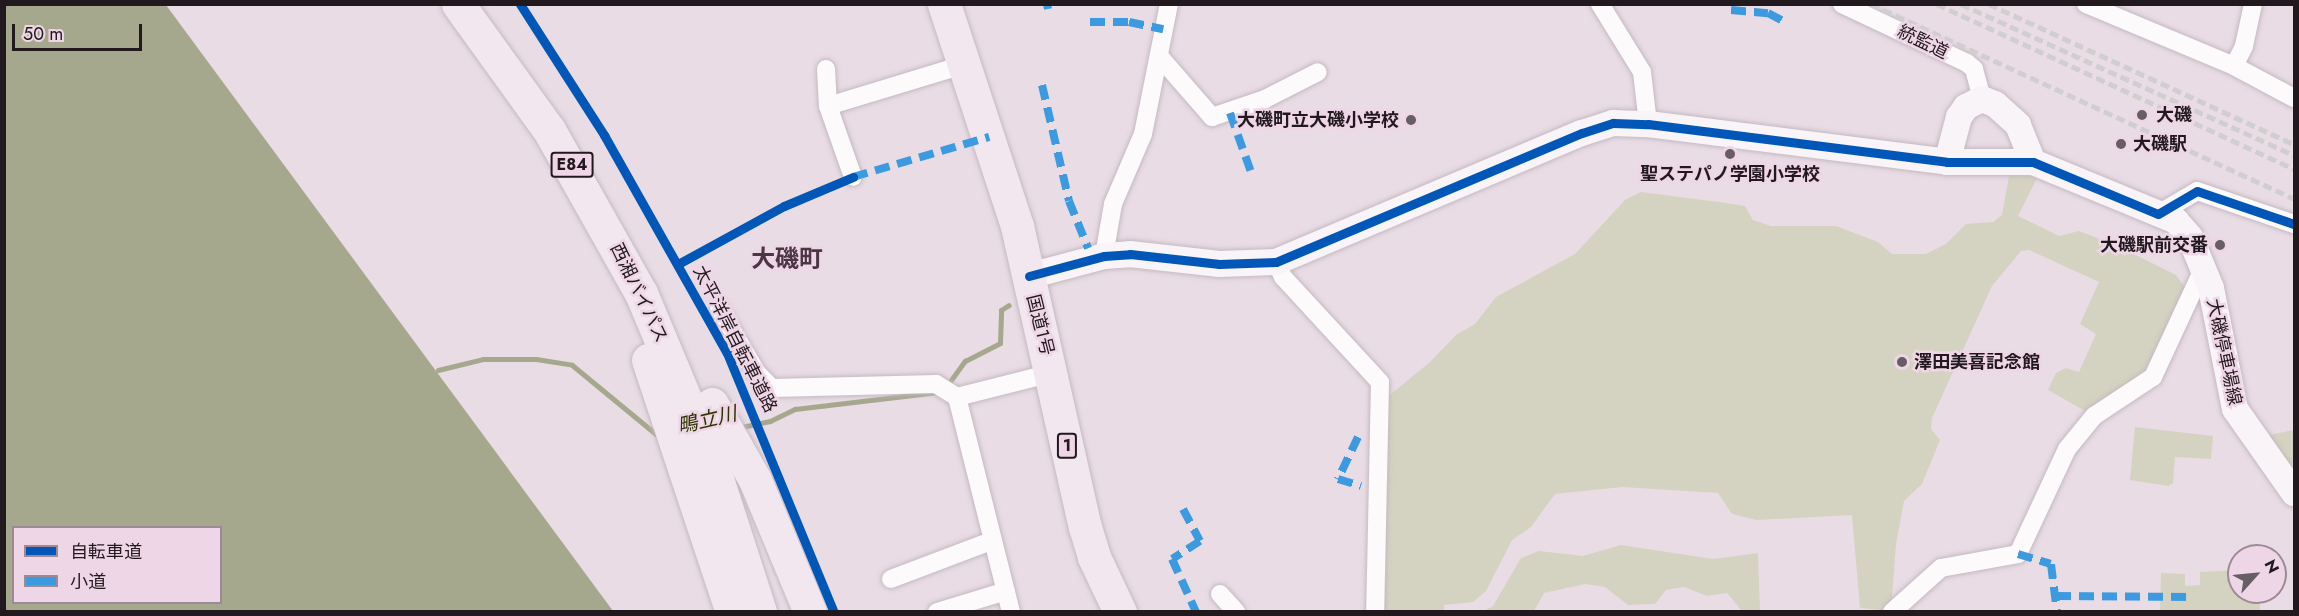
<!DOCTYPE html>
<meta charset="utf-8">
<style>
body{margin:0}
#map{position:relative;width:2299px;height:616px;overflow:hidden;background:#e9dce5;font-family:Jost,"Noto Sans JP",sans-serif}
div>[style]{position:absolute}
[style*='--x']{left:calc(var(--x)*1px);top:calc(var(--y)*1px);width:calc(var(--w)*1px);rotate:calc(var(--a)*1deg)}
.green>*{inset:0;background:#d4d3c1}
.water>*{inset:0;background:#a6a88e}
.stream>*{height:5px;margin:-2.5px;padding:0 2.5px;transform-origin:2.5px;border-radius:2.5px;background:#a6a88e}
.roads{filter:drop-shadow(0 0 2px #c4b9c1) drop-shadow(0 0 2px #c4b9c1)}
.street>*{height:18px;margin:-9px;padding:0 9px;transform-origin:9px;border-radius:9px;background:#fcfafb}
.secondary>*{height:26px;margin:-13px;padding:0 13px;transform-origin:13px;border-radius:13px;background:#f9f4f7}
.highway>*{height:33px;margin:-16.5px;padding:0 16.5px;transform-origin:16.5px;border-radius:16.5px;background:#f2e7ee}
.rail>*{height:4.5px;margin-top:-2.25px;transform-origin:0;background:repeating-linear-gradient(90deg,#d1ced0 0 9px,transparent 0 13.5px)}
.quiet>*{height:8px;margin-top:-4px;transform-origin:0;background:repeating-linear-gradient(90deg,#3c9be0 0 15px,transparent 0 23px)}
.cycleway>*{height:9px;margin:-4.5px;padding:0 4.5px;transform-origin:4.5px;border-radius:4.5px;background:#0057b8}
.dots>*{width:16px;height:16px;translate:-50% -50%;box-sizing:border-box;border:3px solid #efd6e6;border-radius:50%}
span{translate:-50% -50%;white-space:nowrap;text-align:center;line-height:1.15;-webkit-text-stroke:5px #efd6e6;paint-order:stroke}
.shield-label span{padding:2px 4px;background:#efd6e6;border:2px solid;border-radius:4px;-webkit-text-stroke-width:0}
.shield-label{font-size:16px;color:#21191e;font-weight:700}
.street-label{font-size:18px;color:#21191e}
.poi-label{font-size:18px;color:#21191e;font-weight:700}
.left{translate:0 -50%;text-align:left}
.right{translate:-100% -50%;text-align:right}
.water-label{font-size:20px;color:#2c3300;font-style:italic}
.district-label{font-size:24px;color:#4b3744;font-weight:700}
.frame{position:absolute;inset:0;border:6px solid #21191e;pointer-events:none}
.legend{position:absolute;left:12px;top:526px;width:210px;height:78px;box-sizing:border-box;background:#efd6e6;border:2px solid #9d8a96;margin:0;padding:8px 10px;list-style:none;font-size:18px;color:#21191e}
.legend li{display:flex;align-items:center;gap:12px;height:30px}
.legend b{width:30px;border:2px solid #9d8a96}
.north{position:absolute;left:2227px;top:544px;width:60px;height:60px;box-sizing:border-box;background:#efd6e6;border:2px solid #9d8a96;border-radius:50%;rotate:63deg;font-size:16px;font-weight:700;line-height:24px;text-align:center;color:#21191e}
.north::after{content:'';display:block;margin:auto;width:21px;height:27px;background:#675d64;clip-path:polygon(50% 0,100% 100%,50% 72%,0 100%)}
.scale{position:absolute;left:12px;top:24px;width:130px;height:27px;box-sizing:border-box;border:3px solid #21191e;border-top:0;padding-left:8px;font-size:18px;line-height:21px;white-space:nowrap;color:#21191e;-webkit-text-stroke:4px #efd6e6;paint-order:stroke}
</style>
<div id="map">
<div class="green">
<div style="clip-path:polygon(2010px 171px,2037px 178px,2018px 216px,2059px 236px,2079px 231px,2116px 245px,2176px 275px,2190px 294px,2153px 377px,2094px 416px,2048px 390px,2056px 373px,2066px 368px,2079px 372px,2096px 334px,2080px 324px,2099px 282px,2029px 250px,2021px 251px,1992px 286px,1932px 418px,1931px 429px,1940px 440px,1922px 484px,1904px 501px,1896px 544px,1891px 611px,1860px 608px,1852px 515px,1757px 520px,1732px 514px,1718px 493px,1622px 487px,1555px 494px,1531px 527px,1512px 540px,1486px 591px,1473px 602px,1444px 605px,1444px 611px,1375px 612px,1380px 403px,1430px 362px,1456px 335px,1475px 324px,1496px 297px,1575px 254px,1625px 200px,1641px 192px,1726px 203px,1745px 206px,1753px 220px,1771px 226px,1836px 226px,1878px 242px,1892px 254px,1926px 254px,1946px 244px,1966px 224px,1993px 222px,2002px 215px)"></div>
<div style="clip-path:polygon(2135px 427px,2213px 436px,2211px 459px,2175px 457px,2173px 483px,2168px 486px,2130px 480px)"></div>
<div style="clip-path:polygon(2294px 430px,2294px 464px,2285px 467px,2267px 442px,2269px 435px)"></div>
<div style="clip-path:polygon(1621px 545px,1713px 559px,1758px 553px,1760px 611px,1742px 611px,1727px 593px,1707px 596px,1684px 587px,1666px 590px,1655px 604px,1628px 605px,1605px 587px,1585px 584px,1544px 593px,1534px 611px,1484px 611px,1493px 606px,1521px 558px,1539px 551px,1583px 556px)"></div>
<div style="clip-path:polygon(2239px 570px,2239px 592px,2260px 592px,2260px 611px,2160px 611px,2161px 573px,2185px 574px,2185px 586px,2200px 585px,2200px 572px)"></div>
</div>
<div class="water">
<div style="clip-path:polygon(evenodd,4px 5px,166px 5px,613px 611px,5px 611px,4px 5px,14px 528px,220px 528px,220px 602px,14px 602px,14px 528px)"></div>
</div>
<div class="stream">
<div style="--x:438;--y:370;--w:46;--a:-13.7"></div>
<div style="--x:483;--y:359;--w:53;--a:0"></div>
<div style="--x:536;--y:359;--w:36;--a:9"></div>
<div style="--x:572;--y:365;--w:112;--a:39.5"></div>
<div style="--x:951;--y:380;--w:24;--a:-54"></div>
<div style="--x:965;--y:361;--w:39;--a:-27"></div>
<div style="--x:1000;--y:343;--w:33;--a:-88"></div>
<div style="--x:1001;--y:310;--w:9;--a:-32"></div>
<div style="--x:737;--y:428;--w:34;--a:-12"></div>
<div style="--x:770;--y:421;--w:28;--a:-26"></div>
<div style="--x:795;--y:409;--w:144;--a:-6.8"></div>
</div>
<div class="roads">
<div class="street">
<div style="--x:1600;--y:4;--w:80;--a:58.3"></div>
<div style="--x:1642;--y:72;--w:52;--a:83.4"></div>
<div style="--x:1842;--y:4;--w:138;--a:25.3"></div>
<div style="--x:1967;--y:63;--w:9;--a:41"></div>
<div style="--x:1974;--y:69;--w:31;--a:75"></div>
<div style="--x:2086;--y:4;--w:160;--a:22.7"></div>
<div style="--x:2234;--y:66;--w:68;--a:28.1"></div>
<div style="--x:1159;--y:56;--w:81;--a:49"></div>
<div style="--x:1212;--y:117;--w:56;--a:-18.8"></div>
<div style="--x:1265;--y:99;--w:59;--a:-27"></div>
<div style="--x:2234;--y:66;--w:22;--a:-63"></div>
<div style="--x:2244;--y:46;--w:43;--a:-77.9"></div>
<div style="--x:826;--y:69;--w:37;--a:87"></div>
<div style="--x:828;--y:106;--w:75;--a:70.6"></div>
<div style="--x:828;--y:106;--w:144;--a:-16.9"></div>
<div style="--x:2158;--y:214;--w:45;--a:-30.5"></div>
<div style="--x:2197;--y:191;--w:102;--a:18.8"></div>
<div style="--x:1104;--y:256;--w:53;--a:-80.2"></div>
<div style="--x:1113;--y:204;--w:76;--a:-66.8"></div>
<div style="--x:1143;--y:134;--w:133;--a:-78.7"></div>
<div style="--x:1276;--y:262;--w:17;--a:65"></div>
<div style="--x:1283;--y:277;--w:143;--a:47.3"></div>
<div style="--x:1380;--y:382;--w:230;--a:91.2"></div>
<div style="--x:719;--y:308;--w:75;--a:59.7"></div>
<div style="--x:757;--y:373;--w:21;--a:45"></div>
<div style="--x:772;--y:388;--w:164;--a:-1.4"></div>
<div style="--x:936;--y:384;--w:25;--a:32"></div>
<div style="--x:891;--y:579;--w:107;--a:-20.8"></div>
<div style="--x:1220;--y:594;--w:24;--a:48"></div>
<div style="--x:937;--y:612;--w:72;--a:-16.9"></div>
<div style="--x:1011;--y:612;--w:222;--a:-104.1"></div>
<div style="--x:957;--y:397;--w:98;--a:-14.2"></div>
<div style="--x:1892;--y:612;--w:66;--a:-41.9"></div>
<div style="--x:1941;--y:568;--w:78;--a:-10.3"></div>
<div style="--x:2018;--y:554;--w:116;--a:-65"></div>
<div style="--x:2067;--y:449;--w:43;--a:-50.7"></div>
<div style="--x:2094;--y:416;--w:71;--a:-33.5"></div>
<div style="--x:2153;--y:377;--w:121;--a:-65.1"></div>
</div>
<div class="secondary">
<div style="--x:1947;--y:162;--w:47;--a:-75.1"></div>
<div style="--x:1959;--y:117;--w:12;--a:-55"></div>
<div style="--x:1966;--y:107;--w:18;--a:-27"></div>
<div style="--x:1982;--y:99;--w:14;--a:21"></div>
<div style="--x:1995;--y:104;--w:31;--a:42"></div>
<div style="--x:2018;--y:125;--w:40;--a:68"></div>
<div style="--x:1029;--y:276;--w:78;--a:-14.9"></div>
<div style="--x:1104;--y:256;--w:26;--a:-4"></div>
<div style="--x:1130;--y:254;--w:90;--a:6.4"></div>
<div style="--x:1219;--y:264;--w:57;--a:-2"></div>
<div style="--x:1276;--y:262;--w:332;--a:-22.9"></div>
<div style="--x:1582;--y:133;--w:33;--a:-18"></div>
<div style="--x:1613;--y:123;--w:35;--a:2"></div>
<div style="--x:1648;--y:124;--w:301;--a:7.2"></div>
<div style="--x:1947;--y:162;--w:86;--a:0"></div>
<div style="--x:2033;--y:162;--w:155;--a:22.4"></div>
<div style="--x:2176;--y:221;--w:21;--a:49"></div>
<div style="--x:2190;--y:237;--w:55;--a:67.6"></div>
<div style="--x:2211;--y:288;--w:123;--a:78.8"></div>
<div style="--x:2235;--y:409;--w:103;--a:54.9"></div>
</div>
<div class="highway">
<div style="--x:458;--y:4;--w:155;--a:54.2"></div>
<div style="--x:549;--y:130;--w:187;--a:60.6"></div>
<div style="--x:641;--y:293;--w:184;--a:67.3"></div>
<div style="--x:712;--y:463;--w:157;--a:72.1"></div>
<div style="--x:944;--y:4;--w:234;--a:71.8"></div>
<div style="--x:1017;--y:226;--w:309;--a:77.3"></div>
<div style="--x:1085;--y:527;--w:31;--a:73"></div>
<div style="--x:1094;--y:557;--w:61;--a:64.7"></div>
<div style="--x:648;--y:360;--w:266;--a:71.6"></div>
<div style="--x:712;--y:404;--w:87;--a:60.5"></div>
<div style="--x:755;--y:480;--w:143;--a:67.4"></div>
</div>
</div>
<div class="rail">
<div style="--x:1871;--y:4;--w:466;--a:24.7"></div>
<div style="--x:1937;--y:4;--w:393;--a:24.8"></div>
<div style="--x:1961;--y:4;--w:366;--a:24.4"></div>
<div style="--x:1989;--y:4;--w:336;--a:24.7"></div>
</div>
<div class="quiet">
<div style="--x:1047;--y:4;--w:5;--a:79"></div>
<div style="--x:1731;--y:10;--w:37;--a:5"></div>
<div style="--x:1768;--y:13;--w:21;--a:28"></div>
<div style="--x:1090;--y:22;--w:39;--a:0"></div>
<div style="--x:1129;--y:22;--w:35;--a:12"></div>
<div style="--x:1042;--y:85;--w:119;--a:76.9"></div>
<div style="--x:1069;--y:201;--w:51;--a:68"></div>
<div style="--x:1230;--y:113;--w:63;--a:70.4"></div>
<div style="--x:853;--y:177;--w:142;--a:-16.4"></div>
<div style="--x:1358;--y:437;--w:47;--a:115.5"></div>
<div style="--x:1338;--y:479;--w:24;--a:17"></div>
<div style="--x:1183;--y:509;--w:36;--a:62"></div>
<div style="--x:1200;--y:541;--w:33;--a:147"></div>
<div style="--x:1172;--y:559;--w:58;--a:65.6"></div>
<div style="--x:2018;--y:554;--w:34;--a:17"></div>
<div style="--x:2051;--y:564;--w:48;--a:82.9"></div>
<div style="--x:2056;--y:596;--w:135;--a:0.4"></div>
</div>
<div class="cycleway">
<div style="--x:520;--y:4;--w:156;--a:57.3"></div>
<div style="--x:604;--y:135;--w:250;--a:60.6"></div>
<div style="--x:727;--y:353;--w:280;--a:67.6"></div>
<div style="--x:678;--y:264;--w:121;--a:-28.7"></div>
<div style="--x:784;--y:206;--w:75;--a:-22.8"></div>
<div style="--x:1029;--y:276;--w:78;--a:-14.9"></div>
<div style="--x:1104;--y:256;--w:26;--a:-4"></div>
<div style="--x:1130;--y:254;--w:90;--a:6.4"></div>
<div style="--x:1219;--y:264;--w:57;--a:-2"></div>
<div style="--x:1276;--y:262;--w:332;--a:-22.9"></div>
<div style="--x:1582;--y:133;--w:33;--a:-18"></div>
<div style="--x:1613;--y:123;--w:35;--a:2"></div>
<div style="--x:1648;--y:124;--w:301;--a:7.2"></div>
<div style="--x:1947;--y:162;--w:86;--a:0"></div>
<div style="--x:2033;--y:162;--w:135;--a:22.6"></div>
<div style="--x:2158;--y:214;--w:45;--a:-30.5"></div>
<div style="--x:2197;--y:191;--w:102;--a:18.8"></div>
</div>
<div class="dots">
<div style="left:2142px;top:115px;background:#675d64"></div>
<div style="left:1411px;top:120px;background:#675d64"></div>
<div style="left:2121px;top:144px;background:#675d64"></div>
<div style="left:1730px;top:154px;background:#675d64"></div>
<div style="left:2220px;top:245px;background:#675d64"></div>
<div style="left:1902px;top:362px;background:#675d64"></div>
</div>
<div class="shield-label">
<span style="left:572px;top:165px">E84</span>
<span style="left:1067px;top:446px">1</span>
</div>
<div class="street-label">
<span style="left:1923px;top:42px;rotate:26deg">統監道</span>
<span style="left:639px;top:293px;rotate:64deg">西湘バイパス</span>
<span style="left:1040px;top:325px;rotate:76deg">国道1号</span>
<span style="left:735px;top:339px;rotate:63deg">太平洋岸自転車道路</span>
<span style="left:2224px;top:352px;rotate:78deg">大磯停車場線</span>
</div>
<div class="poi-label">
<span class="left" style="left:2156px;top:115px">大磯</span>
<span class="right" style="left:1399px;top:120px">大磯町立大磯小学校</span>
<span class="left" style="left:2133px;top:144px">大磯駅</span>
<span style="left:1730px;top:174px">聖ステパノ学園小学校</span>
<span class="right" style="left:2208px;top:245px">大磯駅前交番</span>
<span class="left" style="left:1914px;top:362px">澤田美喜記念館</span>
</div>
<div class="water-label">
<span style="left:707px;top:420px;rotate:-13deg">鴫立川</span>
</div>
<div class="district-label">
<span style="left:787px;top:259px">大磯町</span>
</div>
<div class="frame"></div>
<ul class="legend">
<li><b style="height:8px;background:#0057b8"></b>自転車道</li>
<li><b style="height:8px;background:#3c9be0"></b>小道</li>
</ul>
<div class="north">N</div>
<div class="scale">50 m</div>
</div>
